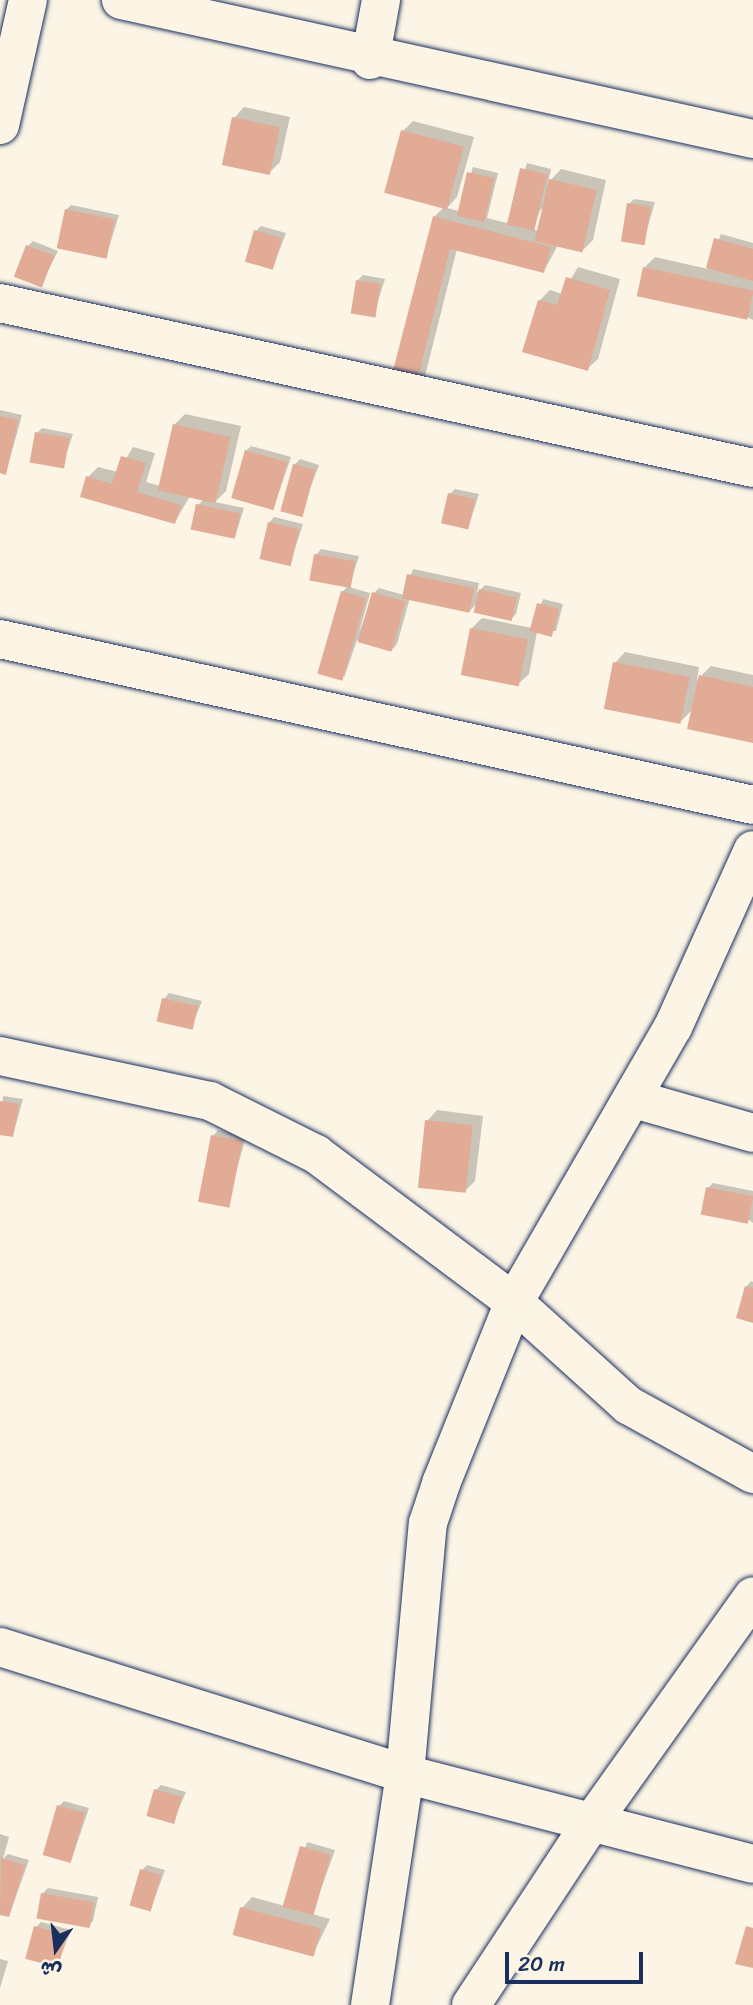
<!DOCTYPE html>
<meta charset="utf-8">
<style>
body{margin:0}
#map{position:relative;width:753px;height:2005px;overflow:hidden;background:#fcf5e5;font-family:Sriracha,"Playpen Sans Arabic",sans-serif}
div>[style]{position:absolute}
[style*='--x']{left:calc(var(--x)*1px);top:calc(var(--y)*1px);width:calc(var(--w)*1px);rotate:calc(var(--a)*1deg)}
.shadow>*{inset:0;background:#0003}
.building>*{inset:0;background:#e1ab96;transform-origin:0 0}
.roads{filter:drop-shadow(0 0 2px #1b2f5e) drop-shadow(0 0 2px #1b2f5e)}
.minor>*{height:38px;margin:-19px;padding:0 19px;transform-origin:19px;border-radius:19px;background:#fcf5e5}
span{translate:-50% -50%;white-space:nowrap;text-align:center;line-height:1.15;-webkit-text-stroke:5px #fcf5e5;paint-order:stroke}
.north{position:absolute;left:21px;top:1914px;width:70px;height:70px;-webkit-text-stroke:5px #fcf5e5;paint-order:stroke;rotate:194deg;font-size:19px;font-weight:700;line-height:28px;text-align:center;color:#1b2f5e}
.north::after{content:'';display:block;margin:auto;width:24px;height:32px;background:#1b2f5e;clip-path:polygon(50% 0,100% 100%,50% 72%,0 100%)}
.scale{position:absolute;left:505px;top:1952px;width:138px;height:32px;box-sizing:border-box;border:4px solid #1b2f5e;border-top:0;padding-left:9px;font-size:21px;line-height:24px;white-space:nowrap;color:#1b2f5e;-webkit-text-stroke:5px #fcf5e5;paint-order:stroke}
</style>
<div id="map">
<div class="shadow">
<div style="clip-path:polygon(244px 107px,290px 117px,280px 162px,270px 172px,234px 118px)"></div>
<div style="clip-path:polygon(evenodd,413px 121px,474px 137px,457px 197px,447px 208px,459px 211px,473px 167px,498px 173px,487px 218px,507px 223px,527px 163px,551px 169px,548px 183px,561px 169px,606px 180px,593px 240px,583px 250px,558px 245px,544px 271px,457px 249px,424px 380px,413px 391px,434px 217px,444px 207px,403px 131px,413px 121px,541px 209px,544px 210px,539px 231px,532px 229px,541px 209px)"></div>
<div style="clip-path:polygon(634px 199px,655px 202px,643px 244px,629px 204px)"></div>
<div style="clip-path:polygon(71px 205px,119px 215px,106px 257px,66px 210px)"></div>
<div style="clip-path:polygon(261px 226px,286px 233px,273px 268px,256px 231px)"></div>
<div style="clip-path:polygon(721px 234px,753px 243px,753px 320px,645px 267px,655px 257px,708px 269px)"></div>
<div style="clip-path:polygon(33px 241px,58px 251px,41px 285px,28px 246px)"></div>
<div style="clip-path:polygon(578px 267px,620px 279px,598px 359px,587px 369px,539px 301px,550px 290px,562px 294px)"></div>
<div style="clip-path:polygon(363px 275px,385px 279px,373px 317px,358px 280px)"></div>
<div style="clip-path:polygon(0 410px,22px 415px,6px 473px,0 471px)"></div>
<div style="clip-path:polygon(185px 414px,241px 426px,226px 491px,215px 502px,244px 508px,235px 537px,198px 505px,204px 499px,190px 496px,175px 522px,88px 477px,98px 467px,118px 472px,133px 447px,155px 453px,146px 482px,161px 486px,175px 424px)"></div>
<div style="clip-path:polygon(42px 428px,73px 434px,62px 467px,37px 433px)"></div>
<div style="clip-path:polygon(251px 446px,291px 457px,274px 507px,246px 451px)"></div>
<div style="clip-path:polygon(300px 459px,319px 465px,300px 515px,294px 465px)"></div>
<div style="clip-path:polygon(455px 489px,479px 494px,468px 528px,450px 494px)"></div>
<div style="clip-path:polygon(274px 517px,303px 524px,290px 564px,269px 523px)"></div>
<div style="clip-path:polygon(321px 549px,359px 556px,349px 587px,370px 593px,359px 633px,374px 593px,379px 588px,404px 595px,413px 569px,479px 583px,477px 593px,485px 585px,521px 593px,516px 614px,511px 619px,477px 603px,469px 612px,410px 598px,397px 644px,392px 650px,357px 640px,344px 678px,342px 592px,348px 586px,316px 555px)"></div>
<div style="clip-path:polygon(543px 599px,563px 604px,556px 631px,537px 632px,529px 674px,518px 684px,471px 629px,482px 618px,532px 628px)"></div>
<div style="clip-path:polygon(625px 652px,699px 667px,697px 680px,711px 666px,753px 675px,753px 741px,693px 709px,680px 722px,615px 663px)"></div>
<div style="clip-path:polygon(169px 993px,202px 1001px,192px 1026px,164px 999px)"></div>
<div style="clip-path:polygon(3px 1096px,23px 1099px,13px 1135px,0 1133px)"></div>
<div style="clip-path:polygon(437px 1110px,483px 1116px,475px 1181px,465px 1191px,427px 1121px)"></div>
<div style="clip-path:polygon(218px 1130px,246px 1136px,227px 1206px,213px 1136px)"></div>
<div style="clip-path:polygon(713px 1183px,753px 1191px,753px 1223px,708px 1188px)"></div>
<div style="clip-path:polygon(751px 1281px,753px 1282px,753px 1321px,746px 1287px)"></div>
<div style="clip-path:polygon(161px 1785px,186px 1792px,173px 1822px,156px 1790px)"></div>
<div style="clip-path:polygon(64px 1801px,89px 1808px,71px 1861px,59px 1806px)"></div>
<div style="clip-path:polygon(0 1834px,9px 1837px,3px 1859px,8px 1854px,29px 1860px,9px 1916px,0 1913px)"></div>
<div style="clip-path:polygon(307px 1842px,335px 1850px,312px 1914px,330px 1919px,312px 1956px,242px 1908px,252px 1897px,285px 1906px)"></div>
<div style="clip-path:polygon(147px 1865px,165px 1870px,150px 1911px,142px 1870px)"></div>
<div style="clip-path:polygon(48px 1888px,98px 1897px,93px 1921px,88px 1926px,43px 1893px)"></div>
<div style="clip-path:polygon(41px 1922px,71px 1930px,57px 1966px,36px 1927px)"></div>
<div style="clip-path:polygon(0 1959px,8px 1961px,0 1988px)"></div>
</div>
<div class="building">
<div style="left:232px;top:117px;width:49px;height:49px;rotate:12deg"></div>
<div style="left:401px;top:130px;width:65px;height:65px;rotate:15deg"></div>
<div style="left:520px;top:168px;width:28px;height:58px;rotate:13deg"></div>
<div style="left:467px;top:172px;width:28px;height:45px;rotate:13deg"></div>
<div style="left:549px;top:179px;width:49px;height:64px;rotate:13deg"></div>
<div style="left:627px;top:203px;width:24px;height:39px;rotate:9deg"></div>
<div style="left:65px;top:209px;width:51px;height:40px;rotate:12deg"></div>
<div style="clip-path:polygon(433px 216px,551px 247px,544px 273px,450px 249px,414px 393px,389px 386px)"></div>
<div style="left:254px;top:230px;width:29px;height:33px;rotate:16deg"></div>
<div style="clip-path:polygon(714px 238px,753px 249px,753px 281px,706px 268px)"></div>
<div style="left:26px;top:245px;width:30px;height:34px;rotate:21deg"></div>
<div style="left:643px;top:267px;width:113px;height:30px;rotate:12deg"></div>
<div style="clip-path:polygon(566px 277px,610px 290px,588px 371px,522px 352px,538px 300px,557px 305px)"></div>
<div style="left:356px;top:280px;width:25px;height:34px;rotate:9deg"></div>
<div style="clip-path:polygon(0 416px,18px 420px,6px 475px,0 473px)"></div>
<div style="left:173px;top:424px;width:59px;height:68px;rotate:13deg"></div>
<div style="left:35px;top:432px;width:35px;height:31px;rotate:10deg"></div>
<div style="left:245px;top:450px;width:44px;height:50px;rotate:16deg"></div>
<div style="clip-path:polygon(121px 456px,146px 463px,137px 492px,181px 505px,175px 524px,80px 497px,86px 476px,112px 484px)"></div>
<div style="left:293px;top:464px;width:23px;height:49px;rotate:15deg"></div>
<div style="left:448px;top:493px;width:28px;height:31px;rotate:13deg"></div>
<div style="left:196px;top:504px;width:45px;height:26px;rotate:12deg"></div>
<div style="left:268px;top:522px;width:32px;height:38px;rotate:13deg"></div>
<div style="left:314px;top:554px;width:42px;height:27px;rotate:10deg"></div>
<div style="left:407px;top:574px;width:69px;height:25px;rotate:12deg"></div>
<div style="left:479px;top:589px;width:39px;height:24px;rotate:13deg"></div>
<div style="left:341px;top:591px;width:26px;height:86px;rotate:16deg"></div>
<div style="left:372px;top:592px;width:35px;height:52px;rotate:16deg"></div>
<div style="left:537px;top:603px;width:23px;height:29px;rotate:15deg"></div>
<div style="left:470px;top:628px;width:59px;height:48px;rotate:11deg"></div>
<div style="left:613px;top:662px;width:78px;height:48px;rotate:11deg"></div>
<div style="clip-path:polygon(699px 675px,753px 687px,753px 743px,687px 729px)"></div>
<div style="left:162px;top:998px;width:37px;height:24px;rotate:13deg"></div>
<div style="clip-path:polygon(0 1101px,19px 1104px,13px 1137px,0 1135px)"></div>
<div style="left:425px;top:1120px;width:48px;height:68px;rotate:6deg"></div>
<div style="left:211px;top:1135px;width:32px;height:68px;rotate:11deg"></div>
<div style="left:706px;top:1187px;width:48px;height:28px;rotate:11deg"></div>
<div style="clip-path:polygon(745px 1286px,753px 1288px,753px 1323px,736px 1318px)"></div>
<div style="left:154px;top:1789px;width:29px;height:28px;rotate:16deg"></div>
<div style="left:57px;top:1805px;width:29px;height:52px;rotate:16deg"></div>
<div style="left:300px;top:1846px;width:32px;height:63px;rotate:16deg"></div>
<div style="clip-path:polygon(1px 1858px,25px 1865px,9px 1917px,0 1915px)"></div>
<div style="left:140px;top:1869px;width:22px;height:38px;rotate:16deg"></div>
<div style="left:41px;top:1893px;width:54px;height:26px;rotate:10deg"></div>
<div style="left:240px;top:1907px;width:84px;height:29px;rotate:15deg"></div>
<div style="left:34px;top:1926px;width:34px;height:34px;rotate:15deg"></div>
<div style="clip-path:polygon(746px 1926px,753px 1928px,753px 1968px,735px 1964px)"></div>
</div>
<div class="roads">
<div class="minor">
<div style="--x:121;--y:0;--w:647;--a:12.4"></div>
<div style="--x:370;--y:60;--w:61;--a:-79.6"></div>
<div style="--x:0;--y:125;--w:128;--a:-77.4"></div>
<div style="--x:0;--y:303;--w:771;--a:12.36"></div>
<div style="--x:0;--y:639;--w:771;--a:12.43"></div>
<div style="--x:0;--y:1056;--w:215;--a:12.1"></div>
<div style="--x:210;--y:1101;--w:119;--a:26.6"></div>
<div style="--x:316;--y:1154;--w:247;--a:36.8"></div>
<div style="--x:514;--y:1302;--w:154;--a:42.1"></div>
<div style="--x:628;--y:1405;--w:143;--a:28.9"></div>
<div style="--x:634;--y:1099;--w:124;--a:15.9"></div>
<div style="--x:0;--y:1647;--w:424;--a:17.4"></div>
<div style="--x:405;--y:1774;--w:359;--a:14.5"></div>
<div style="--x:370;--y:2005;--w:234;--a:-81.4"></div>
<div style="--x:405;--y:1774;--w:252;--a:-84.8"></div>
<div style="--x:428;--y:1523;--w:44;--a:-71.6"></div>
<div style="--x:442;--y:1481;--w:193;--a:-68.1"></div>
<div style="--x:514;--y:1302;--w:318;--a:-60"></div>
<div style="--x:673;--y:1027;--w:194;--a:-65.7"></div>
<div style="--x:471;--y:2005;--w:214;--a:-56.6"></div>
<div style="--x:589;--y:1826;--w:282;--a:-54.5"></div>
</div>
</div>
<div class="north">ش</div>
<div class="scale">20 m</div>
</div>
